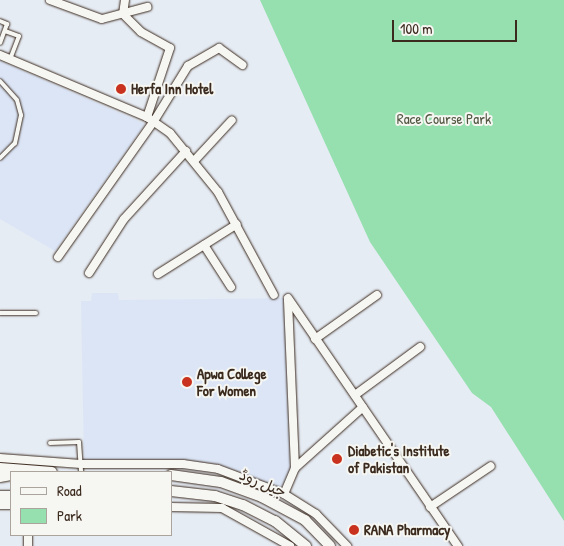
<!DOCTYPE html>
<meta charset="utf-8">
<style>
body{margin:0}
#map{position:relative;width:564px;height:546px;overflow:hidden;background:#e6ecf4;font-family:"Patrick Hand","Playpen Sans Arabic",sans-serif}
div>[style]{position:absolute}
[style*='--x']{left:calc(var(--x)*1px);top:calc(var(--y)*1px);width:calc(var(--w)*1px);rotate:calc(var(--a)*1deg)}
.built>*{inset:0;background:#dbe5f6}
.green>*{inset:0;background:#96dfaf}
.roads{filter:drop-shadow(0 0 1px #3b2a1e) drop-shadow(0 0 1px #3b2a1e)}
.service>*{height:4px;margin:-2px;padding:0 2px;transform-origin:2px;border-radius:2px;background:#f6f6f2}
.minor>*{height:8px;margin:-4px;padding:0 4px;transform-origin:4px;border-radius:4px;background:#f6f6f2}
.secondary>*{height:10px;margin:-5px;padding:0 5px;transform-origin:5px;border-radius:5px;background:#f6f6f2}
.dots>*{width:14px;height:14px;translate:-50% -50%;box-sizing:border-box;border:2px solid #f6f6f2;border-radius:50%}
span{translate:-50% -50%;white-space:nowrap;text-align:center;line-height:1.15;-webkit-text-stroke:4px #f6f6f2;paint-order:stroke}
.poi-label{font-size:15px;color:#3b2a1e;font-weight:700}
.left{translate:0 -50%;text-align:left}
.park-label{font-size:15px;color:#525742}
.street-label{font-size:15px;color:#3b2a1e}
.legend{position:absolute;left:10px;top:471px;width:162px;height:65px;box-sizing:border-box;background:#f6f6f2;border:1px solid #aba49d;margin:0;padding:6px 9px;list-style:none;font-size:15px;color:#3b2a1e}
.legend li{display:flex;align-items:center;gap:10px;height:25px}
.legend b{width:25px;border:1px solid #aba49d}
.scale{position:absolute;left:392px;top:20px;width:125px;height:22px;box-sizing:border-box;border:2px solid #3b2a1e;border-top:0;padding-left:6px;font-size:15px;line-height:18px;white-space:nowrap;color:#3b2a1e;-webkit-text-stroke:4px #f6f6f2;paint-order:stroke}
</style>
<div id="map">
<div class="built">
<div style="clip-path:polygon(0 61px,145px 124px,55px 251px,0 219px)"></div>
<div style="clip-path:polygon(92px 293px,118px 293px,119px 300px,288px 298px,295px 468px,284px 494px,251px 480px,184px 464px,84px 463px,81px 301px,91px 301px)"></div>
</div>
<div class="green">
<div style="clip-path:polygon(260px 0,564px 0,564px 521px,491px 407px,472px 393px,370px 242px)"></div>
</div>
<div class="roads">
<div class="service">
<div style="--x:0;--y:21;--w:8;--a:23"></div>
<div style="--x:7;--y:24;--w:20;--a:110"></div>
<div style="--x:5;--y:31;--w:15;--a:20"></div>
<div style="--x:19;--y:36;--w:25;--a:111"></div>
<div style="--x:0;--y:81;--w:25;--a:48"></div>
<div style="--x:17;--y:100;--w:16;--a:75"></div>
<div style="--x:21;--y:115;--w:29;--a:102"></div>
<div style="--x:15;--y:143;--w:21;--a:135"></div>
<div style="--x:0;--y:313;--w:36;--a:0"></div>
<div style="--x:50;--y:443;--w:29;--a:-2"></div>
<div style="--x:79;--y:442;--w:30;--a:86"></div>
</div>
<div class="minor">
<div style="--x:50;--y:0;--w:55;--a:20.1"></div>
<div style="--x:102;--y:19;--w:47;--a:-14.9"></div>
<div style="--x:125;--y:0;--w:14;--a:98"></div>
<div style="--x:123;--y:14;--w:25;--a:45"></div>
<div style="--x:141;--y:32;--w:33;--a:29"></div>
<div style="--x:170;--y:48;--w:73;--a:108.4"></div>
<div style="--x:0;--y:55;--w:160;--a:22.9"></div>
<div style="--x:147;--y:117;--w:28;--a:35"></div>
<div style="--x:170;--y:133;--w:76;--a:50.9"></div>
<div style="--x:218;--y:192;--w:117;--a:61.5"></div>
<div style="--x:195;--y:160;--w:54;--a:-47.2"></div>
<div style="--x:204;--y:245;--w:50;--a:57.3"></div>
<div style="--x:58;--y:257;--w:166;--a:-54.8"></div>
<div style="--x:154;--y:121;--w:65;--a:-58.3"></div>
<div style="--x:188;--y:66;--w:36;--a:-30"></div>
<div style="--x:219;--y:48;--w:29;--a:36"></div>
<div style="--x:89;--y:273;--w:64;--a:-57.1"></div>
<div style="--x:124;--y:219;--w:92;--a:-47.6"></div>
<div style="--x:158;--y:274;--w:93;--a:-32.3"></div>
<div style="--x:288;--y:298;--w:301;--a:55.6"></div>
<div style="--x:315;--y:339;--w:76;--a:-35.4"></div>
<div style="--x:355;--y:395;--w:81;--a:-36.4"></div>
<div style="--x:0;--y:458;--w:81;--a:4.2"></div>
<div style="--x:81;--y:464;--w:102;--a:0"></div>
<div style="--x:183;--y:464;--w:35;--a:8"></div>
<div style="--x:218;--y:469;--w:71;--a:20.7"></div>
<div style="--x:284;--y:494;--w:38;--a:32"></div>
<div style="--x:316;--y:514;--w:45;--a:45.9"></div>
<div style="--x:295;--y:468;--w:91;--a:-41.9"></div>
<div style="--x:284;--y:494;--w:28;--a:-67"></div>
<div style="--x:295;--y:468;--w:168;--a:-92.4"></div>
<div style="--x:0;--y:505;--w:11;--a:0"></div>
<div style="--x:171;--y:507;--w:51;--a:1.1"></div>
<div style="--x:222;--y:508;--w:78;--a:29.2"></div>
<div style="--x:430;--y:507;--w:73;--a:-33.9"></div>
<div style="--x:28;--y:546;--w:11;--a:-90"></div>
</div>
<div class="secondary">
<div style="--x:0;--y:468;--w:52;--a:4.4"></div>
<div style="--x:171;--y:475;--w:50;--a:8"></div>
<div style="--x:221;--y:482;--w:44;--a:20.1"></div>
<div style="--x:262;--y:497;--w:49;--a:28.1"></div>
<div style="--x:305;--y:520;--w:36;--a:46"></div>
<div style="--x:0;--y:477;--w:11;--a:-10"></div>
<div style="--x:171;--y:491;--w:44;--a:6.5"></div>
<div style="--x:215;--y:496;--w:29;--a:18"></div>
<div style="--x:243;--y:505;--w:36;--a:27"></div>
<div style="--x:275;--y:521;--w:40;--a:39"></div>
<div style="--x:0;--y:496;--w:11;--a:0"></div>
</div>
</div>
<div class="dots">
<div style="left:121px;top:89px;background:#c8321e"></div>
<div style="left:187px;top:382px;background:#c8321e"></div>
<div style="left:337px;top:459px;background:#c8321e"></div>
<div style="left:354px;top:530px;background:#c8321e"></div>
</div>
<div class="poi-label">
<span class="left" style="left:131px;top:89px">Herfa Inn Hotel</span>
<span class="left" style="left:197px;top:382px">Apwa College<br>For Women</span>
<span class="left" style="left:348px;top:459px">Diabetic's Institute<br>of Pakistan</span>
<span class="left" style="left:364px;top:530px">RANA Pharmacy</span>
</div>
<div class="park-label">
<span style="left:444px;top:119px">Race Course Park</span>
</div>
<div class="street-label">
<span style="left:263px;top:483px;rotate:23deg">جیل روڈ</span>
</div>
<ul class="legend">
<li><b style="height:6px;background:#f6f6f2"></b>Road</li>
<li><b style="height:14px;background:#96dfaf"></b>Park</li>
</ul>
<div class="scale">100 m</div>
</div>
